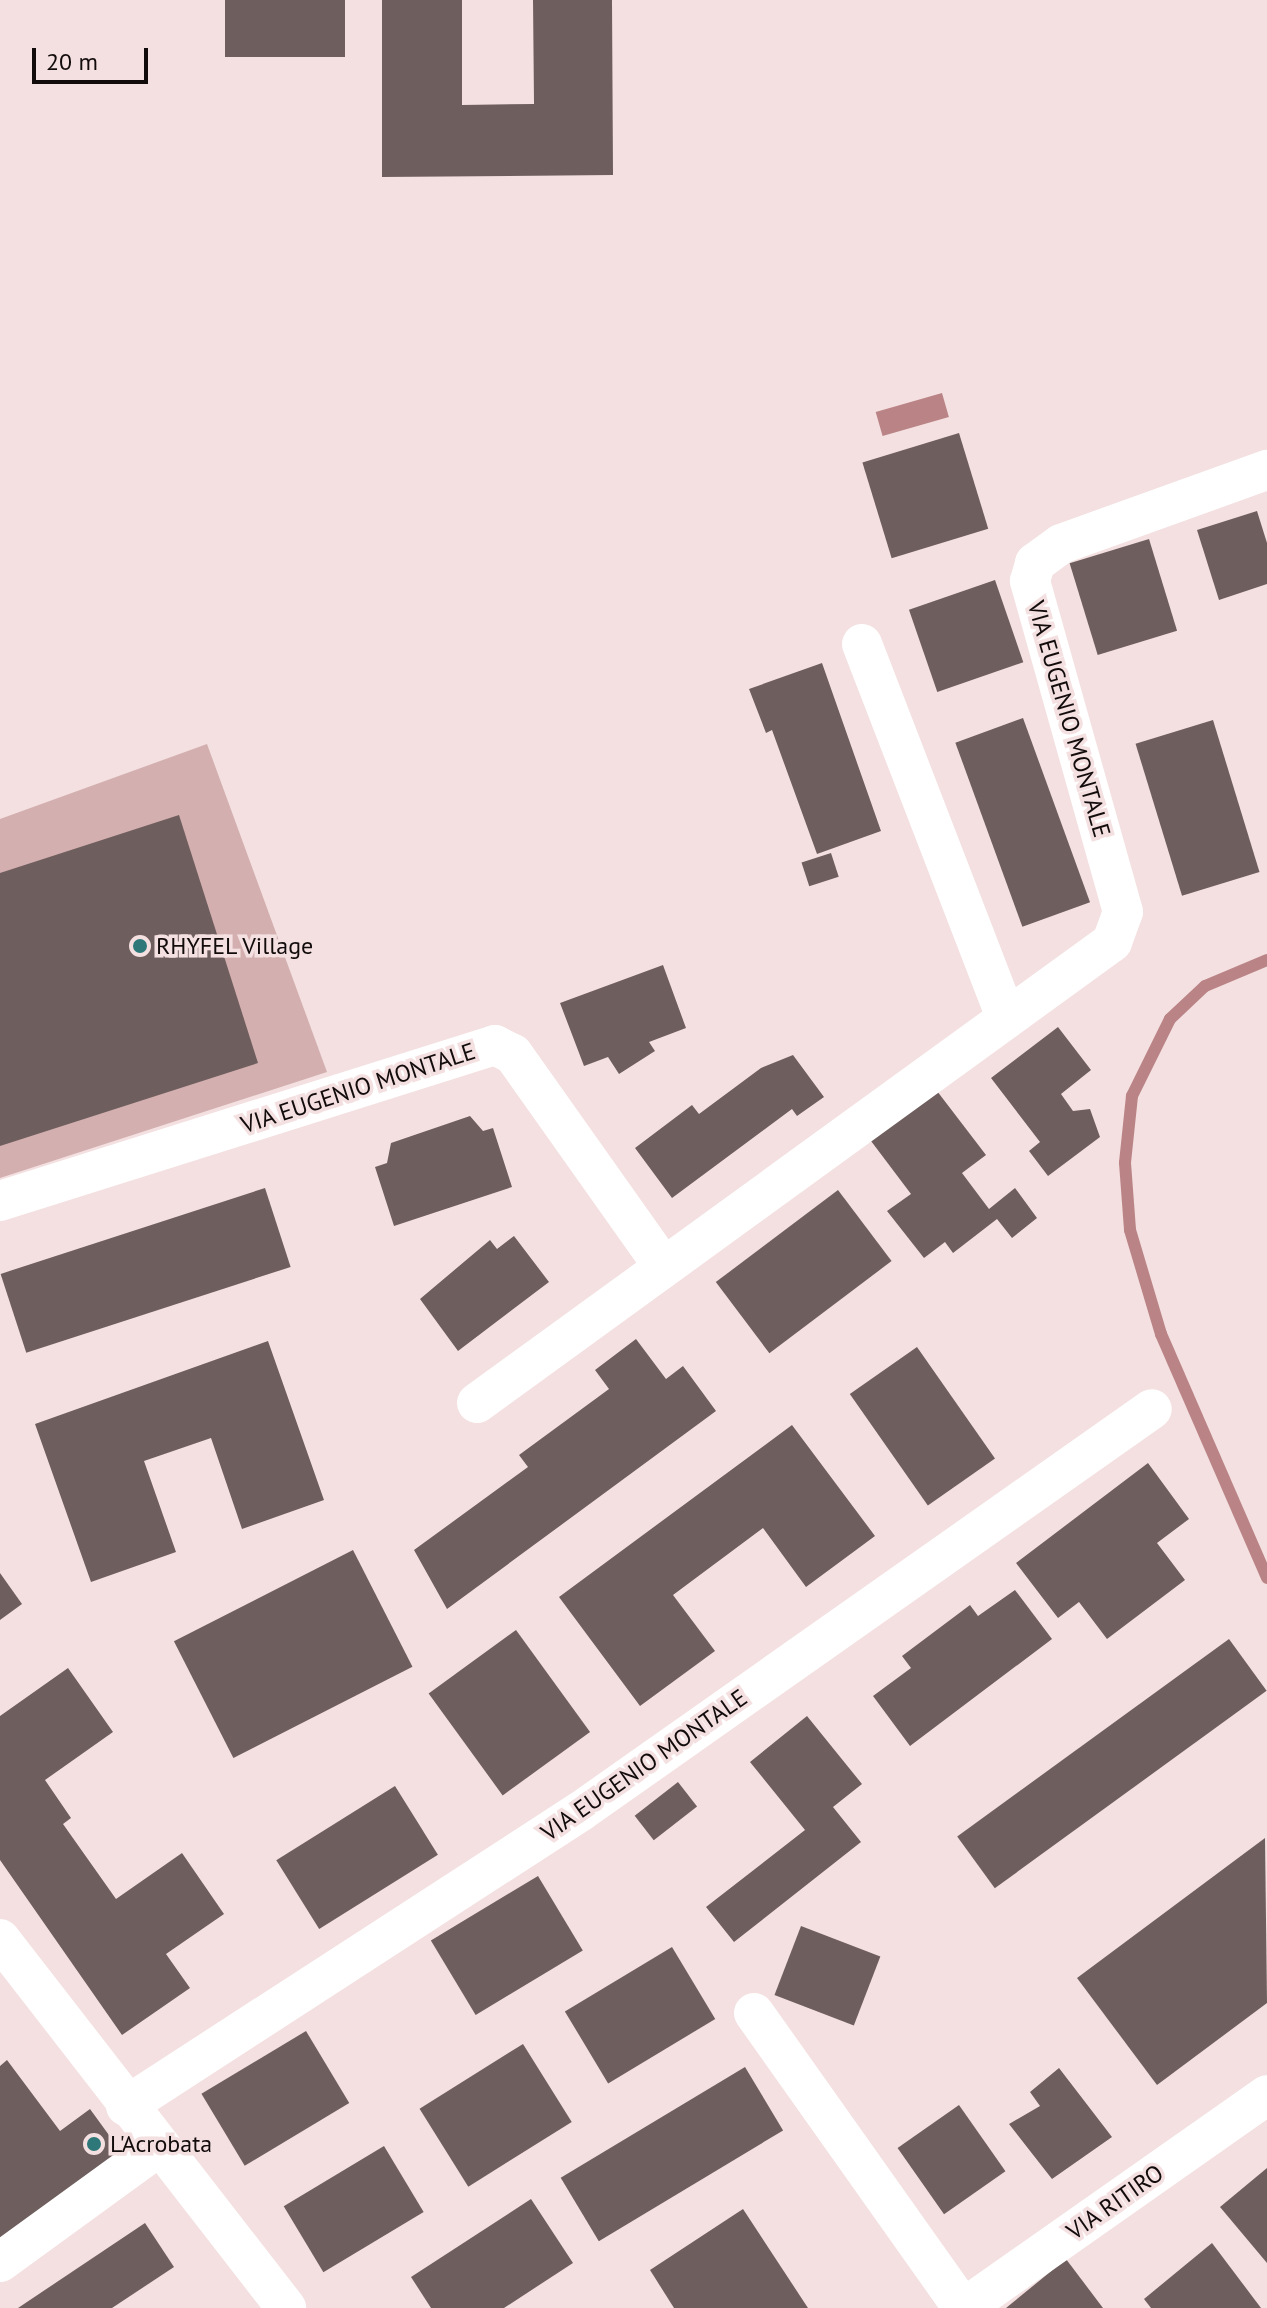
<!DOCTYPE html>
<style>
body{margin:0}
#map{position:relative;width:1267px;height:2308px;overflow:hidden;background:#f4e0e1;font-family:"PT Sans",sans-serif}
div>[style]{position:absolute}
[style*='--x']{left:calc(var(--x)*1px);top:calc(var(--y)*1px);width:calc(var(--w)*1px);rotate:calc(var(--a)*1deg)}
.green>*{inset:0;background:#d3afaf}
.water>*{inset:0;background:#ba8486;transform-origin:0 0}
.stream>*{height:12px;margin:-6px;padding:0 6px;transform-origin:6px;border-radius:6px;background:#ba8486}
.building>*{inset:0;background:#6f5e5e;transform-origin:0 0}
.minor>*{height:40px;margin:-20px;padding:0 20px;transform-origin:20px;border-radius:20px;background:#fff}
.dots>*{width:22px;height:22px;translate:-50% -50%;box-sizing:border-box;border:4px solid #f4e0e1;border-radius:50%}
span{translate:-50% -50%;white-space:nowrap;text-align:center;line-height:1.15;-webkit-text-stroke:7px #f4e0e1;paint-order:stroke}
.street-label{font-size:24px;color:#120b0c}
.poi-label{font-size:24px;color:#120b0c}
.left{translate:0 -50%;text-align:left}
.scale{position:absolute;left:32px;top:48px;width:116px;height:36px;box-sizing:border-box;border:4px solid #120b0c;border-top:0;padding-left:10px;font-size:24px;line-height:28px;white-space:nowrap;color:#120b0c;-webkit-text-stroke:6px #f4e0e1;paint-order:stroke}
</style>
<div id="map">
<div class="green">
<div style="clip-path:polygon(207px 744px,327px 1072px,0 1178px,0 819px)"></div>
</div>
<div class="water">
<div style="left:942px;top:393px;width:25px;height:69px;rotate:74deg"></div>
</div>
<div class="stream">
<div style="--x:1267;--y:960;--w:67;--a:157.2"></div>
<div style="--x:1205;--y:986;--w:48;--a:136.7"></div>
<div style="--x:1170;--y:1019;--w:86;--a:116.3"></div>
<div style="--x:1132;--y:1096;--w:67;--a:96"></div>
<div style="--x:1125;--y:1163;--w:67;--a:85.7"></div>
<div style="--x:1130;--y:1230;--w:109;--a:73.4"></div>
<div style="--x:1161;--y:1334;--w:266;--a:66.5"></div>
</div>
<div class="building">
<div style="left:225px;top:0;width:120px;height:57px"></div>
<div style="clip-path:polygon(382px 0,462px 0,462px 105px,534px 104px,533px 0,612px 0,613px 175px,382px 177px)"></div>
<div style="left:959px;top:433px;width:100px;height:101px;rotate:73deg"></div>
<div style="clip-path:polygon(1257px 511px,1267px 543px,1267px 584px,1219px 600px,1197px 530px)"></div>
<div style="left:1149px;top:539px;width:96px;height:83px;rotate:73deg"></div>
<div style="left:995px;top:580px;width:87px;height:91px;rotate:71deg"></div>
<div style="clip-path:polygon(822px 663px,881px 831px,817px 854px,772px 730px,766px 733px,749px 689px)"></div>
<div style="left:1023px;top:718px;width:196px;height:72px;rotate:70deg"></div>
<div style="left:1213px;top:720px;width:159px;height:81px;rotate:73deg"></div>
<div style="clip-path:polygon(179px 815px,258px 1063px,0 1146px,0 873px)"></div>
<div style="left:831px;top:853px;width:25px;height:31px;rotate:72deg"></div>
<div style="clip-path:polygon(663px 965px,686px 1028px,649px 1042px,655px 1051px,619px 1074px,608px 1057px,584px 1066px,560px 1003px)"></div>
<div style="clip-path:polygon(1058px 1027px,1091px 1070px,1061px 1094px,1073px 1111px,1090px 1109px,1100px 1137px,1048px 1176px,1029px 1151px,1040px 1142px,991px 1078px)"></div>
<div style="clip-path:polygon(793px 1055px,824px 1097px,797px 1116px,792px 1109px,672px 1198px,635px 1148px,692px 1105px,699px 1114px,761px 1068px)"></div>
<div style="clip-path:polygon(937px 1091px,986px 1155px,962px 1173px,989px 1209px,1015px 1188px,1037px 1218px,1012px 1238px,997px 1219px,953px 1253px,945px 1242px,924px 1258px,887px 1211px,911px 1194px,871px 1141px)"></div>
<div style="clip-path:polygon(470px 1116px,483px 1131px,493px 1128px,512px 1187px,394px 1226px,375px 1167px,387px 1163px,391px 1143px)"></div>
<div style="left:265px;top:1188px;width:83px;height:278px;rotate:72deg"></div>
<div style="left:838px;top:1190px;width:89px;height:153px;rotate:53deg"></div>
<div style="clip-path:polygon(514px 1236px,549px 1282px,458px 1351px,420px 1299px,490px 1240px,497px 1249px)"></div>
<div style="clip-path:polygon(636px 1339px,666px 1379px,683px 1366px,716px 1411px,447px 1609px,414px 1550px,528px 1467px,519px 1455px,609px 1389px,595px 1370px)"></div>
<div style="clip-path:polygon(268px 1341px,324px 1500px,242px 1529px,211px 1438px,144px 1461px,176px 1552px,91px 1582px,35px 1424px)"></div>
<div style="left:917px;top:1347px;width:136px;height:82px;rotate:55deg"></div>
<div style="clip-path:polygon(792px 1425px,875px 1536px,806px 1587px,763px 1528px,673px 1595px,715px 1651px,640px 1706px,559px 1597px)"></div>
<div style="clip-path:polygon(1148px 1463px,1189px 1519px,1157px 1543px,1185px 1580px,1107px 1639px,1079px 1602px,1058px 1618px,1016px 1563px)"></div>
<div style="left:353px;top:1550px;width:131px;height:201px;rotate:63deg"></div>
<div style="clip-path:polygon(0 1573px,22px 1604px,0 1620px)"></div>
<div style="clip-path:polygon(1015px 1590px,1052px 1639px,910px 1746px,873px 1696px,911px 1668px,902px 1656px,970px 1605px,978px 1616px)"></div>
<div style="left:516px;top:1630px;width:126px;height:108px;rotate:54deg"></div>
<div style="left:1229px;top:1639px;width:64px;height:336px;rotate:54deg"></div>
<div style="clip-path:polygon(68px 1668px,113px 1732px,45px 1780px,71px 1818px,63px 1824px,116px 1899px,182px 1853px,224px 1914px,166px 1954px,190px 1988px,122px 2035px,0 1860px,0 1716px)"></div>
<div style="clip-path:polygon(807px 1716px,862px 1784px,833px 1807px,861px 1842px,734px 1942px,706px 1907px,805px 1830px,750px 1762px)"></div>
<div style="left:678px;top:1782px;width:31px;height:55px;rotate:52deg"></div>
<div style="left:395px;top:1786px;width:81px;height:140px;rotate:58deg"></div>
<div style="clip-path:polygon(1265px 1838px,1267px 2003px,1157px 2085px,1077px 1978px)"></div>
<div style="left:538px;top:1876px;width:87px;height:125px;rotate:59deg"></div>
<div style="left:801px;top:1926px;width:85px;height:74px;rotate:21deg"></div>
<div style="left:672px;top:1947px;width:84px;height:125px;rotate:59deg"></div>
<div style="left:306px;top:2031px;width:84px;height:122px;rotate:59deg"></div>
<div style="left:523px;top:2044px;width:92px;height:122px;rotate:58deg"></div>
<div style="clip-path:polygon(7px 2060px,60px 2131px,90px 2109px,122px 2153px,0 2244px,0 2066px)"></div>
<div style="left:745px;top:2067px;width:74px;height:215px;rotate:59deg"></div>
<div style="clip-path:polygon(1059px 2068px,1112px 2137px,1052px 2179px,1009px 2124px,1040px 2106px,1030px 2092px)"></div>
<div style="left:959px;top:2105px;width:81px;height:75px;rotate:55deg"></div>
<div style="left:384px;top:2146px;width:77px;height:117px;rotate:59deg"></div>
<div style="clip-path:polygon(1267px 2168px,1267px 2263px,1220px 2207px)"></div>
<div style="clip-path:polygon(531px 2199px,573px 2263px,504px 2308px,431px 2308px,411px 2277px)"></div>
<div style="clip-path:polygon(743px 2209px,808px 2308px,674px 2308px,650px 2270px)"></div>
<div style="clip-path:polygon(145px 2223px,174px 2267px,112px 2308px,18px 2308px)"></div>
<div style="clip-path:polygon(1212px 2243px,1261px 2308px,1151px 2308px,1144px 2299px)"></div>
<div style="clip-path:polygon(1066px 2259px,1103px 2308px,1006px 2308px)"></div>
</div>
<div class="minor">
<div style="--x:862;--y:644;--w:401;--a:68.9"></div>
<div style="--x:0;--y:1201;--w:519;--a:-17.49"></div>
<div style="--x:495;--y:1045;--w:20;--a:27"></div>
<div style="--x:513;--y:1054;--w:260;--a:54.7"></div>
<div style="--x:477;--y:1403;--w:785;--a:-35.98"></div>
<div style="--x:1112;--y:942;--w:32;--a:-70"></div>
<div style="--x:1123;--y:912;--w:344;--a:-105.7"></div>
<div style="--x:1030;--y:581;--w:19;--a:-74"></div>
<div style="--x:1035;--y:563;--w:32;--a:-36"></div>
<div style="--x:1061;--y:544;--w:219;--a:-19.8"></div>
<div style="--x:0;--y:1939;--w:467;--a:52.2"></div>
<div style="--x:754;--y:2013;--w:362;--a:54.7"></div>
<div style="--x:126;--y:2106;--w:542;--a:-32.96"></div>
<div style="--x:581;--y:1811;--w:698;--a:-35.15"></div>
<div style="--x:0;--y:2262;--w:195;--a:-36"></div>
<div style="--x:964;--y:2308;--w:370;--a:-35.1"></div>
</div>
<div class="dots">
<div style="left:140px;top:946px;background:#2f7879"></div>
<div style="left:94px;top:2144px;background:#2f7879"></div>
</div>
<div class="street-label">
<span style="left:1069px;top:719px;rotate:74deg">VIA EUGENIO MONTALE</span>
<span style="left:358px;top:1088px;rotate:-18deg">VIA EUGENIO MONTALE</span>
<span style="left:644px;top:1765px;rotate:-35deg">VIA EUGENIO MONTALE</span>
<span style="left:1115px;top:2202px;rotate:-35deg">VIA RITIRO</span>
</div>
<div class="poi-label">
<span class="left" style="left:156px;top:946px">RHYFEL Village</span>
<span class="left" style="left:110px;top:2144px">L'Acrobata</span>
</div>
<div class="scale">20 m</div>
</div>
